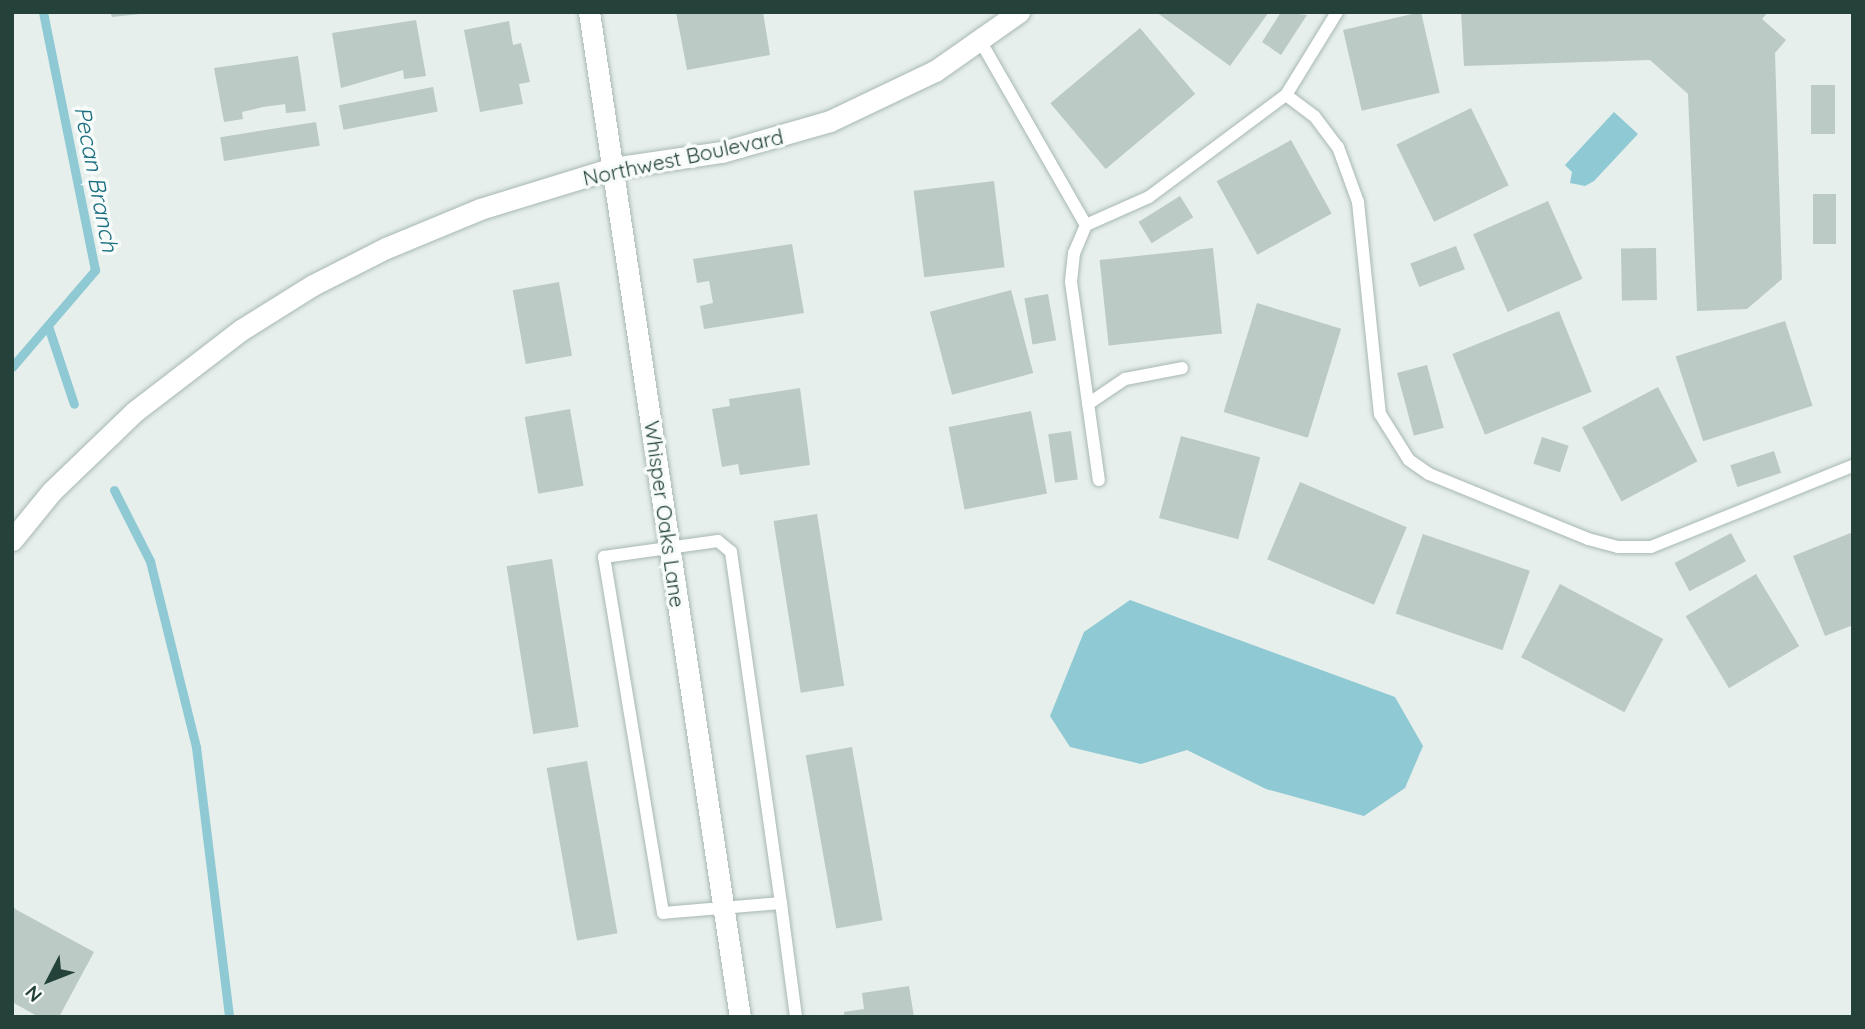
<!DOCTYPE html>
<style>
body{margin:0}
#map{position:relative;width:1865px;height:1029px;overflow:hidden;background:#e6efeb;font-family:Quicksand,sans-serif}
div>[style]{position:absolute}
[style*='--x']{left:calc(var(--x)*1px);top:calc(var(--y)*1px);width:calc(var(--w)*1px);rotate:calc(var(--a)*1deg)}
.water>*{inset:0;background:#8ec9d4}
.stream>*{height:9px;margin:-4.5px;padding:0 4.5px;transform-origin:4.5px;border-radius:4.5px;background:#8ec9d4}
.building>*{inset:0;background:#bbcac4;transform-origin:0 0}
.roads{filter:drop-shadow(0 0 2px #a8b8b2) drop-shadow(0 0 2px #a8b8b2)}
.lane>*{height:12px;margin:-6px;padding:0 6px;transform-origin:6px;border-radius:6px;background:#fff}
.street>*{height:21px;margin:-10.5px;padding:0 10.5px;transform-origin:10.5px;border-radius:10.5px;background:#fff}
.secondary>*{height:21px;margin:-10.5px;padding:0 10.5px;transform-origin:10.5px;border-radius:10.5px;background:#fff}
span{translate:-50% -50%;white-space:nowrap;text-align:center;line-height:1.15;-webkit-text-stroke:7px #f7fbf9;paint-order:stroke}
.street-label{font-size:21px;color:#24423a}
.water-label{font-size:23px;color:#1c6f80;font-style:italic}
.frame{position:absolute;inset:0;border:14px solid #24423a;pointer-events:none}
.north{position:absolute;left:14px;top:945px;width:70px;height:70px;-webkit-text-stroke:5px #f7fbf9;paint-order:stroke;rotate:228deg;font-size:19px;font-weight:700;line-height:28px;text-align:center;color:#24423a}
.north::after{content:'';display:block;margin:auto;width:24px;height:32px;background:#24423a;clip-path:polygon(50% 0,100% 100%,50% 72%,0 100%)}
</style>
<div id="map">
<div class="water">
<div style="clip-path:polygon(1614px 112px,1638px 134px,1594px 181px,1585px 186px,1570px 183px,1572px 172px,1565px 165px)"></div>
<div style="clip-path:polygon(1130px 600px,1395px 697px,1423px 746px,1405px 788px,1364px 816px,1266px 789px,1187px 750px,1141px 764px,1070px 747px,1050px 716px,1084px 632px)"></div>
</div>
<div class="stream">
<div style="--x:48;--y:326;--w:82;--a:71.6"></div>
<div style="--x:12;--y:367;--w:128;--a:-49.4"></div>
<div style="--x:95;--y:270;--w:263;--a:-101.4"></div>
<div style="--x:114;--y:490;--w:80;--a:63.1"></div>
<div style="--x:150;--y:561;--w:192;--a:76.1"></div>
<div style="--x:196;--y:747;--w:272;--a:83"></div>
</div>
<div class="building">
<div style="clip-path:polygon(110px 12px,140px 12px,140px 14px,112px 17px)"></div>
<div style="clip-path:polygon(676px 12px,763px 12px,770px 55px,687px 70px)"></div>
<div style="clip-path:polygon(1156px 12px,1269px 12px,1230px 66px)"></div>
<div style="clip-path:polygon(1281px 12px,1307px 15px,1281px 55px,1262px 42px)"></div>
<div style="left:1421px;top:12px;width:83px;height:80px;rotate:77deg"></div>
<div style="clip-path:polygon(1461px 12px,1768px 12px,1762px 19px,1786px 40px,1775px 53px,1782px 279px,1747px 309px,1697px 311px,1688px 94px,1650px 60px,1464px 66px)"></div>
<div style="clip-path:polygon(416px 20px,426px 76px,404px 79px,403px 70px,341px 88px,332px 33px)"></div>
<div style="clip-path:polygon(509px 21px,513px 45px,521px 43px,530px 82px,519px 84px,523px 104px,480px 112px,464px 30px)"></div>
<div style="left:1140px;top:28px;width:86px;height:117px;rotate:50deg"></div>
<div style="clip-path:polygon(298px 56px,306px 111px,286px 113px,285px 104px,263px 107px,242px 112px,243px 119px,224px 122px,214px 68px)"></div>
<div style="left:1811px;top:85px;width:24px;height:49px"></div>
<div style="left:433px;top:87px;width:25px;height:96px;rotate:79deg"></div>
<div style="left:1471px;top:108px;width:86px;height:83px;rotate:64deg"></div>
<div style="left:316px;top:122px;width:24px;height:97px;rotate:81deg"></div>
<div style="left:1291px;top:140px;width:84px;height:85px;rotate:61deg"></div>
<div style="left:994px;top:181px;width:87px;height:81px;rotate:83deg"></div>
<div style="left:1836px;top:194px;width:50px;height:23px;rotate:90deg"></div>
<div style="left:1180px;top:196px;width:25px;height:49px;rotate:58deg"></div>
<div style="left:1548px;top:201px;width:85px;height:82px;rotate:66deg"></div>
<div style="clip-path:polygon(792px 244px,804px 313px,704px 329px,700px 306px,713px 303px,709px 281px,697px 283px,693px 259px)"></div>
<div style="left:1456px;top:246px;width:25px;height:49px;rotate:69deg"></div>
<div style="left:1213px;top:248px;width:86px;height:114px;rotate:84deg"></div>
<div style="left:1656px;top:248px;width:52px;height:35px;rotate:89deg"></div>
<div style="left:559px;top:282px;width:75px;height:47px;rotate:80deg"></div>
<div style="left:1011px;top:290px;width:86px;height:84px;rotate:75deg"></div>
<div style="left:1048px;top:294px;width:47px;height:24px;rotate:80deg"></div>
<div style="left:1257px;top:303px;width:88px;height:114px;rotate:17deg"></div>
<div style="left:1559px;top:311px;width:87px;height:115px;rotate:68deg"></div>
<div style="left:1785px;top:321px;width:89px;height:115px;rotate:72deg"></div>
<div style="left:1427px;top:365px;width:65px;height:31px;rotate:75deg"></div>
<div style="left:1658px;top:387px;width:84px;height:86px;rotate:62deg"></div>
<div style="clip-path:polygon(800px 388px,810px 465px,740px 475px,738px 464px,722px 467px,712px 409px,730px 406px,729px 399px)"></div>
<div style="left:570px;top:409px;width:78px;height:46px;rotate:80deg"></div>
<div style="left:1031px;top:411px;width:84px;height:84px;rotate:79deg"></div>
<div style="left:1071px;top:431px;width:49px;height:23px;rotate:82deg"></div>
<div style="left:1181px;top:436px;width:82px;height:85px;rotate:15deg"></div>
<div style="left:1542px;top:437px;width:28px;height:28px;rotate:18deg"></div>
<div style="left:1774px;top:451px;width:23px;height:46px;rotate:72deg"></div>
<div style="left:1300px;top:482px;width:116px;height:84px;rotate:23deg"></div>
<div style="left:817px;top:514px;width:174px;height:44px;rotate:81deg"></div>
<div style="clip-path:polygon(1853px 532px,1853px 625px,1825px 636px,1793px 556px)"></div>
<div style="left:1731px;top:533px;width:32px;height:64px;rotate:62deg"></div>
<div style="left:1423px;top:534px;width:113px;height:84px;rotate:19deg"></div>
<div style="left:552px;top:559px;width:170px;height:46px;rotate:81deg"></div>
<div style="left:1756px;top:574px;width:84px;height:82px;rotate:59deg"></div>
<div style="left:1560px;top:584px;width:117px;height:83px;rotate:28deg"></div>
<div style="left:852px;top:747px;width:176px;height:47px;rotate:80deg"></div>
<div style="left:587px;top:761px;width:175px;height:41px;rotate:80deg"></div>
<div style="clip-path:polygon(12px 902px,15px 909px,94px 952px,59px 1017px,39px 1017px,12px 1002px)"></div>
<div style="clip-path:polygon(909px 986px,914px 1017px,844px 1017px,844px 1012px,864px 1009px,862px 993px)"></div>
</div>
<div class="roads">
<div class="lane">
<div style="--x:981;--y:42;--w:211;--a:60.2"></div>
<div style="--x:1086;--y:225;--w:30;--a:113"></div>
<div style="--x:1074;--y:253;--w:29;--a:96"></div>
<div style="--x:1071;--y:282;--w:200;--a:82"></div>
<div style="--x:1286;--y:95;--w:36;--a:37"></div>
<div style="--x:1315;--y:117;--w:38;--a:53"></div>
<div style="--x:1338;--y:147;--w:59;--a:70"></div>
<div style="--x:1358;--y:202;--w:213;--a:84.1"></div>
<div style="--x:1380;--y:414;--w:54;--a:57.8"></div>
<div style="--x:1409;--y:460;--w:24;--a:35"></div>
<div style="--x:1429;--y:474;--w:172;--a:22.2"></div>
<div style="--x:1588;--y:539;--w:31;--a:15"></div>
<div style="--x:1618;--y:547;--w:33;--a:0"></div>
<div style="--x:1651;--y:547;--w:218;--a:-21.9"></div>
<div style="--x:1086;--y:225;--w:69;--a:-24"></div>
<div style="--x:1149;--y:197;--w:171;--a:-36.7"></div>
<div style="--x:1286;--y:95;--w:97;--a:-58.4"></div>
<div style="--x:1088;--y:404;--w:45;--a:-34"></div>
<div style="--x:1125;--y:379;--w:58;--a:-10.9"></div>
<div style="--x:781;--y:903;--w:118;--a:175.2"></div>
<div style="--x:663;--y:913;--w:361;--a:-99.4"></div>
<div style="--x:604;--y:557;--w:115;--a:-8"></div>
<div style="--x:718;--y:541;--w:17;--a:40"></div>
<div style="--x:731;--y:552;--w:355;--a:81.9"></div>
<div style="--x:781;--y:903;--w:115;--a:82.5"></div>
</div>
<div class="street">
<div style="--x:589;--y:12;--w:1016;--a:81.46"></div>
</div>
<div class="secondary">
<div style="--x:12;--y:540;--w:63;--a:-50.8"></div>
<div style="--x:52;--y:491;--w:114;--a:-43.9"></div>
<div style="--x:134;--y:412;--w:135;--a:-37.5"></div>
<div style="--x:241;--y:330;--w:85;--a:-32"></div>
<div style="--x:313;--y:285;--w:82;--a:-26.9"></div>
<div style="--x:386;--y:248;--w:102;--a:-22.5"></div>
<div style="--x:480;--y:209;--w:139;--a:-17.1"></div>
<div style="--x:613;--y:168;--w:110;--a:-8.4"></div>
<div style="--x:722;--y:152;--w:112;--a:-16"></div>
<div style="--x:830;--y:121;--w:116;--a:-25.5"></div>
<div style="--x:935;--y:71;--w:103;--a:-35.1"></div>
</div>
</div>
<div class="street-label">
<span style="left:683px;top:157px;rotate:-12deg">Northwest Boulevard</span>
<span style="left:665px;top:514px;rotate:82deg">Whisper Oaks Lane</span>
</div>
<div class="water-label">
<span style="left:96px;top:179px;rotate:79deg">Pecan Branch</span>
</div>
<div class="frame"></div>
<div class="north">N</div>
</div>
